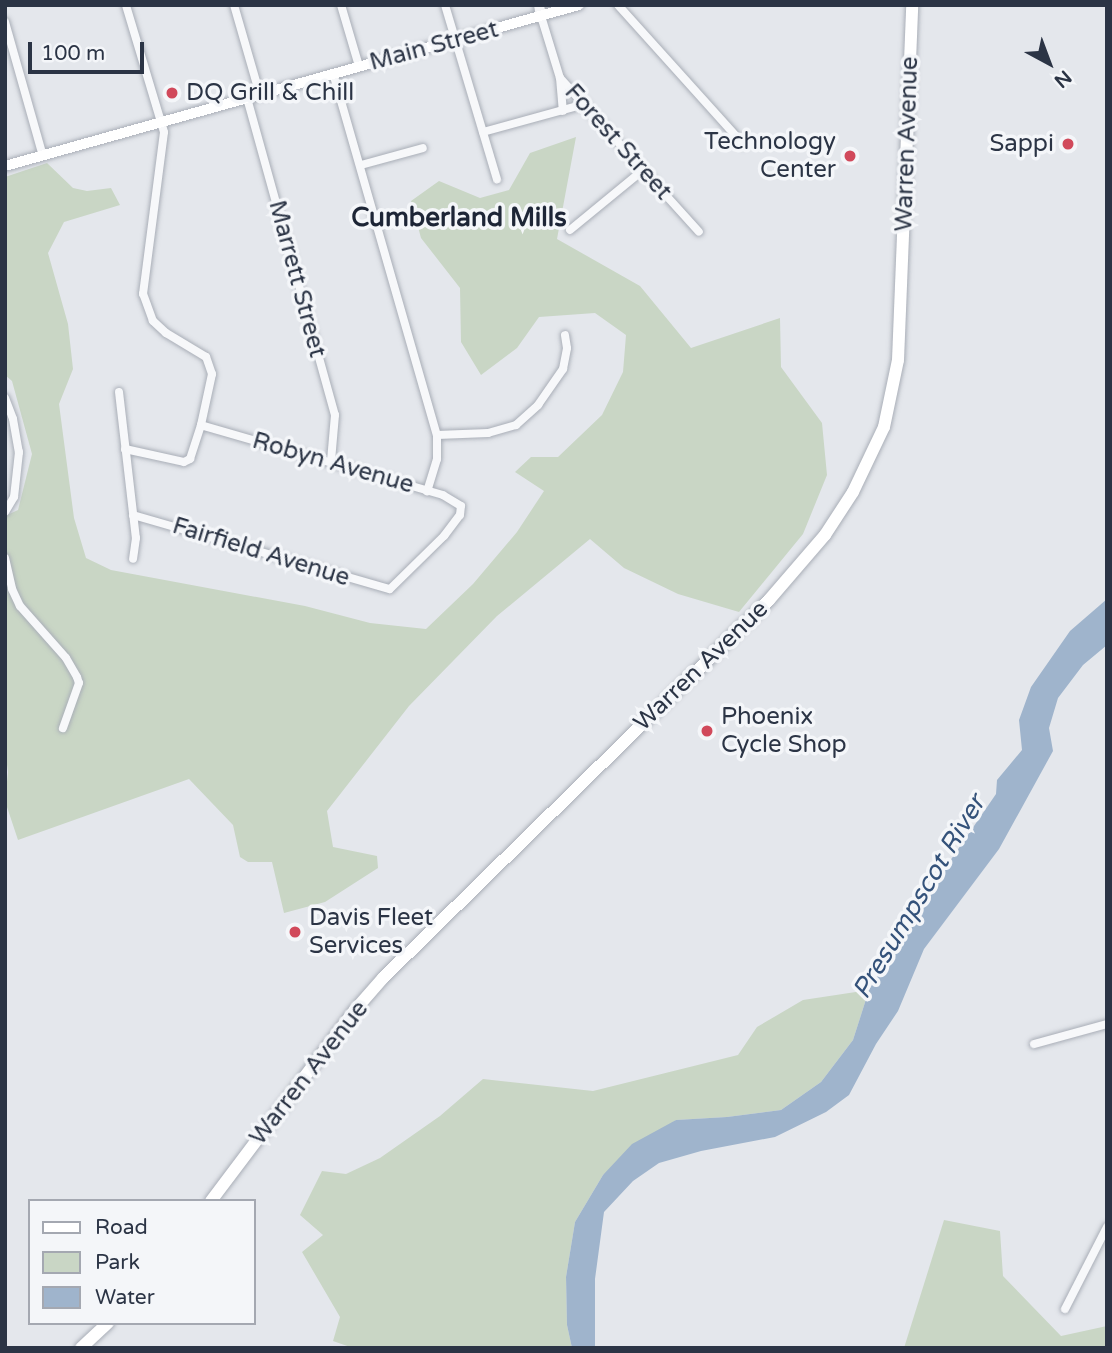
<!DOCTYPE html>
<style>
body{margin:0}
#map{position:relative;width:1112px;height:1353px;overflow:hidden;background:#e4e7ec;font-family:"Varela Round",sans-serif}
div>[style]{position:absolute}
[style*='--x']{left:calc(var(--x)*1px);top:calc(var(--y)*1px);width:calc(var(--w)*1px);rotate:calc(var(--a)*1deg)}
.green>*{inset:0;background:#c9d6c5}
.water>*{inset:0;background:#9fb4cc}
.roads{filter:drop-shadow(0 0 2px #a9aeb7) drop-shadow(0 0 2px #a9aeb7)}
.minor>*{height:8px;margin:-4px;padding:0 4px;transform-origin:4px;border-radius:4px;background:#f7f8fa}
.tertiary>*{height:10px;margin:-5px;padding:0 5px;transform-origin:5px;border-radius:5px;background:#f7f8fa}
.secondary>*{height:10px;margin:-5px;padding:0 5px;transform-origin:5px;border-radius:5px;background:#fff}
.primary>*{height:12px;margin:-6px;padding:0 6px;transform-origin:6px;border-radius:6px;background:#fff}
.dots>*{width:19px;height:19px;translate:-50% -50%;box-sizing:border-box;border:4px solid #f4f6f9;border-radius:50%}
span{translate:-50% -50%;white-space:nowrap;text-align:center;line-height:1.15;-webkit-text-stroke:7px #f4f6f9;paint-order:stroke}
.street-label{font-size:24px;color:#2b3445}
.poi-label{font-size:24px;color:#2b3445}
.left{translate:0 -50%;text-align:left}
.right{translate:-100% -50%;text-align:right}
.neighbourhood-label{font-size:26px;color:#1d2536;font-weight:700}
.water-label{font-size:26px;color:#34527a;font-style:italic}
.frame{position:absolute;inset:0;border:7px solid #2b3445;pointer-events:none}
.legend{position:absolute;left:28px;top:1199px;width:228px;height:126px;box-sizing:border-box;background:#f4f6f9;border:2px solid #a4a8b1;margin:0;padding:9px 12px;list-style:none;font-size:21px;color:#2b3445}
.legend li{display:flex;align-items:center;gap:14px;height:35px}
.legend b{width:35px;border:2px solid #a4a8b1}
.north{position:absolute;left:1014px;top:28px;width:70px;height:70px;-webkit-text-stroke:5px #f4f6f9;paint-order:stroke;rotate:139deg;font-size:19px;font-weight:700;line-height:28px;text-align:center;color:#2b3445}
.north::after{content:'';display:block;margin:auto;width:24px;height:32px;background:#2b3445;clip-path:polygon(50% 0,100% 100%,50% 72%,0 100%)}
.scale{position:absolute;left:28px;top:42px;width:116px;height:32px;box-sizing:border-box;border:4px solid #2b3445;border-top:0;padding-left:9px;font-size:21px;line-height:24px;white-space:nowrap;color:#2b3445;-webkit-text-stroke:5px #f4f6f9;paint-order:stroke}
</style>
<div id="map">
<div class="green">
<div style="clip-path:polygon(576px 137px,557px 239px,640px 286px,691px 348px,780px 318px,781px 367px,822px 423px,827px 475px,803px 534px,739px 612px,678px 594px,624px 568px,590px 539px,497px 616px,409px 706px,327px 811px,333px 847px,377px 856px,378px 868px,325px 902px,284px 913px,272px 862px,248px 862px,240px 857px,233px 825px,189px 779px,18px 840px,5px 801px,8px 772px,5px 750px,5px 516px,18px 510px,32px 454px,12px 381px,5px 375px,5px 177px,47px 163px,73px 188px,87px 191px,111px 188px,120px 205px,64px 222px,48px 253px,68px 324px,73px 369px,59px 404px,74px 518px,86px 558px,111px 570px,305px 606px,370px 623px,426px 629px,473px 584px,517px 532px,544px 491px,515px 472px,531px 457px,558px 457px,602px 415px,623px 372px,626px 335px,595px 313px,539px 317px,517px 348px,481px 375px,461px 342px,460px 288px,421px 238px,411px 201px,439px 181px,480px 198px,509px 190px,530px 153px)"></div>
<div style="clip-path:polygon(869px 990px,853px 1040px,821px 1082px,781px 1110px,727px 1117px,676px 1120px,603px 1175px,575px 1222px,566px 1277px,567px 1325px,572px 1348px,353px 1348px,333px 1341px,340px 1317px,302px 1252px,323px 1235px,300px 1215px,322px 1171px,346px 1174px,380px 1158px,440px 1116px,483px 1079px,593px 1091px,738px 1055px,757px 1027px,803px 1000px)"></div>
<div style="clip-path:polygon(944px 1220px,1000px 1231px,1003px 1276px,1061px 1336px,1107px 1326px,1107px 1348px,904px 1348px)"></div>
</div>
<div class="water">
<div style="clip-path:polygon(1107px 599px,1107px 645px,1083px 665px,1058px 698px,1049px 728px,1053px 751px,999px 849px,924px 949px,898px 1011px,876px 1044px,849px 1095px,826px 1112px,775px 1137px,701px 1151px,659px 1163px,633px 1181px,604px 1212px,595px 1279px,595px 1348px,572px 1348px,567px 1325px,566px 1277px,575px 1222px,603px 1175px,632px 1144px,676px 1120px,727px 1117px,781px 1110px,821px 1082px,853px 1040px,869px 990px,919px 906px,996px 794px,997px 780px,1022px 750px,1019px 720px,1031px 687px,1070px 631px)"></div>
</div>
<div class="roads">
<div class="minor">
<div style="--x:234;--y:5;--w:94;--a:73.9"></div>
<div style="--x:341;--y:5;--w:64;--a:73.6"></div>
<div style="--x:445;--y:5;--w:182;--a:73.4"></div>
<div style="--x:618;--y:5;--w:187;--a:48"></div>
<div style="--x:541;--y:16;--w:65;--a:73"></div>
<div style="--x:560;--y:78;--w:207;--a:47.9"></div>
<div style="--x:5;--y:22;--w:139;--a:74.2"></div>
<div style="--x:333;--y:73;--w:377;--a:74"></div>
<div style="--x:437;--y:435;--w:24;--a:90"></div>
<div style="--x:437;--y:459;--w:34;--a:107"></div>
<div style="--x:560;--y:78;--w:33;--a:85"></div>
<div style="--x:247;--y:98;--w:329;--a:74.5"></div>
<div style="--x:335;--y:415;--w:46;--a:95"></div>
<div style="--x:483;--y:132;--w:106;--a:-15.4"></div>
<div style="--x:361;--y:165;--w:64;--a:-15.3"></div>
<div style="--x:570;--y:230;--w:94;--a:-39.4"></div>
<div style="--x:119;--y:392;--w:147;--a:83.4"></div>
<div style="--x:136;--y:538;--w:21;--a:98"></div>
<div style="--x:5;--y:398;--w:22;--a:69"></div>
<div style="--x:13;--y:419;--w:34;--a:80"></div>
<div style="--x:19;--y:452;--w:45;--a:96.3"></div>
<div style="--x:14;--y:497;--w:17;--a:121"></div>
<div style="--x:437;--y:435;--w:51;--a:-2.2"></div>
<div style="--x:488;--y:433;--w:29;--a:-16"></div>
<div style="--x:516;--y:425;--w:30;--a:-42"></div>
<div style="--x:538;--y:405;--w:44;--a:-55.2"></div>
<div style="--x:563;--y:369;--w:21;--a:-79"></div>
<div style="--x:567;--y:348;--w:13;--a:-99"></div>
<div style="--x:125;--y:449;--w:60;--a:12.4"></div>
<div style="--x:184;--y:462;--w:7;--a:-27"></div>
<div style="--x:190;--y:459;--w:36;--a:-72"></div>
<div style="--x:201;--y:425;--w:52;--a:-77.8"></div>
<div style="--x:212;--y:374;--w:18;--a:-109"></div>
<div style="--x:206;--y:357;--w:47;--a:-149"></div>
<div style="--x:166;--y:333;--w:18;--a:-137"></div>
<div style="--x:153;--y:321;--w:29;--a:-110"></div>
<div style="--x:143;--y:294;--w:163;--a:-82.6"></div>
<div style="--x:164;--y:132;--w:133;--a:-106.7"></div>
<div style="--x:133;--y:515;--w:267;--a:16.1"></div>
<div style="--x:390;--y:589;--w:76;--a:-44.5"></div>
<div style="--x:444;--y:536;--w:26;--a:-53"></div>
<div style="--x:460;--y:515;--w:9;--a:-84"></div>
<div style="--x:461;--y:506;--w:21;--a:-149"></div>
<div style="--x:443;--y:495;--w:252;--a:-163.9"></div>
<div style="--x:5;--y:558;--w:32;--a:77"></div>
<div style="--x:12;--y:589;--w:19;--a:65"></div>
<div style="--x:20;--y:606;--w:69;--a:48.5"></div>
<div style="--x:66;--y:658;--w:22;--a:60"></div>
<div style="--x:77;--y:677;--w:6;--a:72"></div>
<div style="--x:79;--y:683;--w:48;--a:109.6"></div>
<div style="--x:1034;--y:1044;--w:76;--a:-15.3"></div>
<div style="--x:1065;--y:1309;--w:92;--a:-62.9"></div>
</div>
<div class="tertiary">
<div style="--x:539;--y:5;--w:11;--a:80"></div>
</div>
<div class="secondary">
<div style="--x:5;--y:166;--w:596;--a:-15.67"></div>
</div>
<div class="primary">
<div style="--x:211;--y:1201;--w:239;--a:-53"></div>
<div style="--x:355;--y:1010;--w:43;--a:-48.8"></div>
<div style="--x:383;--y:978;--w:540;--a:-44.4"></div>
<div style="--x:769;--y:600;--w:86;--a:-49.3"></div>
<div style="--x:825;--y:535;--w:51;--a:-56.9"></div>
<div style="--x:853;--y:492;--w:72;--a:-64.5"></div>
<div style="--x:884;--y:427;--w:68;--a:-78.2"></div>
<div style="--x:898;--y:360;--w:355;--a:-87.7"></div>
<div style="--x:81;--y:1348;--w:37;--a:-43"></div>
</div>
</div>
<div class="dots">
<div style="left:172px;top:93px;background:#d1495b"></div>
<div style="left:1068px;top:144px;background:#d1495b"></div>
<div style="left:850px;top:156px;background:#d1495b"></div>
<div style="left:707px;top:731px;background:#d1495b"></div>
<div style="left:295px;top:932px;background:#d1495b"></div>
</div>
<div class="street-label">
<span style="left:434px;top:46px;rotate:-15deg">Main Street</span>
<span style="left:618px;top:142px;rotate:48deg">Forest Street</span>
<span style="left:907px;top:144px;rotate:-88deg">Warren Avenue</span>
<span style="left:297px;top:279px;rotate:75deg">Marrett Street</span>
<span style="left:333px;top:463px;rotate:16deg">Robyn Avenue</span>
<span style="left:261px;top:552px;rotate:17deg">Fairfield Avenue</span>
<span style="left:701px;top:666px;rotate:-44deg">Warren Avenue</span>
<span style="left:309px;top:1073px;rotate:-52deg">Warren Avenue</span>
</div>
<div class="poi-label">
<span class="left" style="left:186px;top:93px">DQ Grill &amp; Chill</span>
<span class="right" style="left:836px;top:156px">Technology<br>Center</span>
<span class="right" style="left:1054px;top:144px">Sappi</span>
<span class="left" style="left:721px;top:731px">Phoenix<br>Cycle Shop</span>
<span class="left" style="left:309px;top:932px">Davis Fleet<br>Services</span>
</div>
<div class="neighbourhood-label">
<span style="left:459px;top:218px">Cumberland Mills</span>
</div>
<div class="water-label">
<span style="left:919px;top:897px;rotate:-59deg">Presumpscot River</span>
</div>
<div class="frame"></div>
<ul class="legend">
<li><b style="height:9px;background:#fff"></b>Road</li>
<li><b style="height:19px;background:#c9d6c5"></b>Park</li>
<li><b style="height:19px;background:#9fb4cc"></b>Water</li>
</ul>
<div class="north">N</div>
<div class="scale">100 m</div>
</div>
